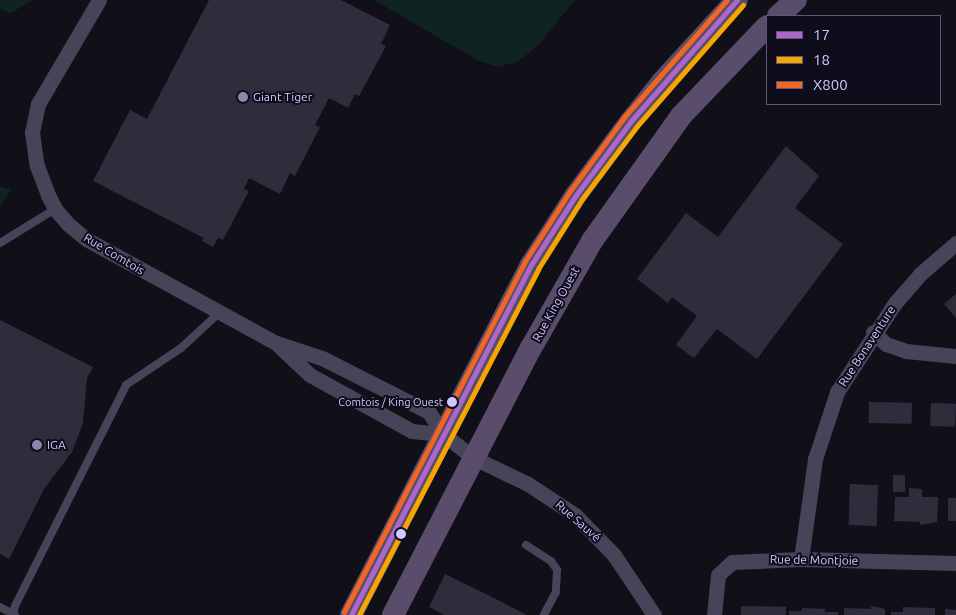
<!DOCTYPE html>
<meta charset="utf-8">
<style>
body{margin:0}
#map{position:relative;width:956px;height:615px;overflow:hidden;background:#111018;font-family:Ubuntu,sans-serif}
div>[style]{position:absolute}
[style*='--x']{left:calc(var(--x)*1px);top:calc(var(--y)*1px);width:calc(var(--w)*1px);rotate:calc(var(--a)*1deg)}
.green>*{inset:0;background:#0f2323}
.building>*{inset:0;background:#2f2d3c;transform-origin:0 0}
.lane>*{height:8px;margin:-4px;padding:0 4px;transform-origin:4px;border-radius:4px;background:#454459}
.street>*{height:15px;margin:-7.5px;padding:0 7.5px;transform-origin:7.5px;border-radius:7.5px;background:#454459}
.primary>*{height:22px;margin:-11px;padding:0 11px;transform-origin:11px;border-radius:11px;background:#594d6b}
.bus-1>*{height:5px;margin:-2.5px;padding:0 2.5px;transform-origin:2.5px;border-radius:2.5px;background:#ac68c9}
.bus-2>*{height:5px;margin:-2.5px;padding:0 2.5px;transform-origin:2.5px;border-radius:2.5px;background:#f7a600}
.bus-3>*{height:5px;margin:-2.5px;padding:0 2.5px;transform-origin:2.5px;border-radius:2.5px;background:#f26522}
.dots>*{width:14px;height:14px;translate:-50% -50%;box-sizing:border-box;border:2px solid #0f0c1c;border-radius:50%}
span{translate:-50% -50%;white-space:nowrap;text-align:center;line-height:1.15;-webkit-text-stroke:4px #0f0c1c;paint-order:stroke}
.bus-label{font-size:11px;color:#cfc9fd}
.right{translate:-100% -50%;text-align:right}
.poi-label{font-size:12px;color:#cfc9fd}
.left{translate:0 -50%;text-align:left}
.street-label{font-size:12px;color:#cfc9fd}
.legend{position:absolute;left:766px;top:15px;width:175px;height:90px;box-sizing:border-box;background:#0f0c1c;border:1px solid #5c5876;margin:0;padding:6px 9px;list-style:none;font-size:15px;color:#cfc9fd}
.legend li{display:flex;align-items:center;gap:10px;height:25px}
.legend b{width:25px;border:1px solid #5c5876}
</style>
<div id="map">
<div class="green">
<div style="clip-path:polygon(0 0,33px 0,11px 13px,0 9px)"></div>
<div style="clip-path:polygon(374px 0,575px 0,537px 47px,518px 61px,499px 67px,479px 61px)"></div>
<div style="clip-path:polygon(0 187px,11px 190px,0 207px)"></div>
</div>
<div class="building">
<div style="clip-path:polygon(209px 0,341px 0,390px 25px,381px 44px,386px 46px,359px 96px,355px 94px,348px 108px,329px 98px,315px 125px,320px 127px,295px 176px,290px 173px,280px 194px,249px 178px,244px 189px,249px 191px,223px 240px,218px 238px,213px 247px,202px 241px,204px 238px,93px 181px,130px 110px,147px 119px)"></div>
<div style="clip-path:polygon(786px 146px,819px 176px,795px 208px,843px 244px,757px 359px,717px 329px,694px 358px,676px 345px,697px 316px,672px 297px,668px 303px,637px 279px,686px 213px,718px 237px)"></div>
<div style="clip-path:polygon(956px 294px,956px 318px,944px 304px)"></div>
<div style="clip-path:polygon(0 320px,93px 367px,87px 378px,83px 423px,72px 452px,44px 489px,9px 559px,0 554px)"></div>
<div style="left:869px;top:402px;width:43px;height:21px;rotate:1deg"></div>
<div style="left:931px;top:403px;width:25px;height:23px;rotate:2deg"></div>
<div style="left:893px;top:475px;width:12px;height:17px"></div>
<div style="left:850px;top:484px;width:28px;height:41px;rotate:2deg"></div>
<div style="clip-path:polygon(909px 488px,922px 489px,922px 497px,938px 497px,937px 522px,920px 525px,920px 522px,894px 521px,895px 497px,909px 497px)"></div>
<div style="left:948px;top:498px;width:8px;height:23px"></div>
<div style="clip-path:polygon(445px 574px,496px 599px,527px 615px,444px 615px,429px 607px)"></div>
<div style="left:741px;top:606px;width:45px;height:9px;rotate:1deg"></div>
<div style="clip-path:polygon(871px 606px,885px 609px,885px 615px,844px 615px,844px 608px,871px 609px)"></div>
<div style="clip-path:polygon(903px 607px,935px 608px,935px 615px,891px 615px,891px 612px,903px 612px)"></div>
<div style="clip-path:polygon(802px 608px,825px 609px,825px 612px,838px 612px,838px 615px,789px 615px,789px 611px,802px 611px)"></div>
<div style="clip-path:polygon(945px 609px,956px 610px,956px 615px,945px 615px)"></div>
</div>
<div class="lane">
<div style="--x:0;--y:243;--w:65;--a:-31.7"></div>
<div style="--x:526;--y:545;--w:30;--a:33"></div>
<div style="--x:551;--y:561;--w:11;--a:56"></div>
<div style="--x:557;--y:570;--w:22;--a:93"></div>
<div style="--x:556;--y:592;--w:26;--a:118"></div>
<div style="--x:0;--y:607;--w:15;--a:28"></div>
<div style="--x:15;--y:615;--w:2;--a:-153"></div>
<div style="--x:13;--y:614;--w:8;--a:-76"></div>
<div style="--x:15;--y:606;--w:247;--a:-63.3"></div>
<div style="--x:126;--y:385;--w:66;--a:-33.9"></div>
<div style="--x:181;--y:348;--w:52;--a:-42.6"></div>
</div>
<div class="street">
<div style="--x:99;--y:0;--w:121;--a:120.4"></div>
<div style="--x:38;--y:104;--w:29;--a:102"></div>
<div style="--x:32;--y:132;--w:34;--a:82"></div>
<div style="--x:37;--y:166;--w:31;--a:69"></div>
<div style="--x:48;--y:195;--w:16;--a:63"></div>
<div style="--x:55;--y:209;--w:20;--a:49"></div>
<div style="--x:68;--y:224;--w:23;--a:40"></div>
<div style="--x:86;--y:239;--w:217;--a:28.7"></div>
<div style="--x:276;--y:343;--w:48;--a:18.1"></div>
<div style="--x:322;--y:358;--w:120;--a:26.8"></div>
<div style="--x:429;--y:412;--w:26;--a:58"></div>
<div style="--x:443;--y:434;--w:39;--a:38"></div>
<div style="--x:474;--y:458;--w:60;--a:25.7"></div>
<div style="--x:528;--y:484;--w:56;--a:33.4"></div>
<div style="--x:575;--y:515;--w:56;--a:45.7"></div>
<div style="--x:614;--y:555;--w:72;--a:56.3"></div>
<div style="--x:873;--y:332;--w:18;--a:43"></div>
<div style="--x:886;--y:344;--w:21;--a:19"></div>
<div style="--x:906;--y:351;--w:50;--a:5.7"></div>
<div style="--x:280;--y:347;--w:41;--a:43"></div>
<div style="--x:310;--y:375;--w:116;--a:28.8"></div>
<div style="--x:412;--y:431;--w:31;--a:6"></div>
<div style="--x:801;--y:559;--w:101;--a:-82"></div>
<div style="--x:815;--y:459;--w:71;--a:-71.8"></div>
<div style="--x:837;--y:392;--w:106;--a:-56.9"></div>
<div style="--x:895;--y:303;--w:38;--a:-49"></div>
<div style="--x:920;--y:274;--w:48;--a:-40.7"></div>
<div style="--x:714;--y:615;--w:40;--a:-84.3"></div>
<div style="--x:718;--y:575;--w:19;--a:-43"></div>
<div style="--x:732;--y:562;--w:69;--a:-2.5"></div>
<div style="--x:801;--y:559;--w:155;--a:1.5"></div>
</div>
<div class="primary">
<div style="--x:778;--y:16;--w:24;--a:-42"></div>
<div style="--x:351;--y:615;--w:394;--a:-62.8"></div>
<div style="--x:531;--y:265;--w:83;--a:-57.3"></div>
<div style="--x:576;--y:195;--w:92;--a:-53.4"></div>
<div style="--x:631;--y:121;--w:50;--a:-51.5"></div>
<div style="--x:662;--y:82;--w:111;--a:-47.6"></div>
<div style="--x:393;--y:615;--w:301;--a:-62.7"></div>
<div style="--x:531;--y:348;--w:123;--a:-60.3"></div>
<div style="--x:592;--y:241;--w:153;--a:-54.5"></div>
<div style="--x:681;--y:116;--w:124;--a:-46.3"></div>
</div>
<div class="bus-1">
<div style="--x:351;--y:615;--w:394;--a:-62.8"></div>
<div style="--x:531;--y:265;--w:83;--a:-57.3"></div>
<div style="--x:576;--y:195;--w:92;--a:-53.4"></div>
<div style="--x:631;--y:121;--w:161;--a:-48.8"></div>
</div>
<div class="bus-2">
<div style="--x:359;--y:615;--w:390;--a:-62.6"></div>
<div style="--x:538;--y:269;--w:83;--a:-57.8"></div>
<div style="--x:582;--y:199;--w:91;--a:-53"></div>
<div style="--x:637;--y:126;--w:161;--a:-48.8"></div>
</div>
<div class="bus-3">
<div style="--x:344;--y:612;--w:395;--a:-62.7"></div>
<div style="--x:525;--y:261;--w:83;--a:-57.3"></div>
<div style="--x:570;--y:191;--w:93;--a:-53.7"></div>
<div style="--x:625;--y:116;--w:154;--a:-48.7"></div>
</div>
<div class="dots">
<div style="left:243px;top:97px;background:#8c88ad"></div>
<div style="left:452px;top:402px;background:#cfc9fd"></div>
<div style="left:37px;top:445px;background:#8c88ad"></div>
<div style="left:401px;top:534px;background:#cfc9fd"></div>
</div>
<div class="bus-label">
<span class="right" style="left:443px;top:402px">Comtois / King Ouest</span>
</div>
<div class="poi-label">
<span class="left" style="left:253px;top:97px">Giant Tiger</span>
<span class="left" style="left:47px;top:445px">IGA</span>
</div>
<div class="street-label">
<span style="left:114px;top:254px;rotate:31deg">Rue Comtois</span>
<span style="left:556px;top:304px;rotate:-61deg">Rue King Ouest</span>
<span style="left:867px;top:346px;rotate:-57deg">Rue Bonaventure</span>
<span style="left:578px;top:521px;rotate:41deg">Rue Sauvé</span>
<span style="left:814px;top:560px;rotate:1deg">Rue de Montjoie</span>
</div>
<ul class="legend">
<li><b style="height:6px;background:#ac68c9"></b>17</li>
<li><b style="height:6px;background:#f7a600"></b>18</li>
<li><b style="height:6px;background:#f26522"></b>X800</li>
</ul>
</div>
